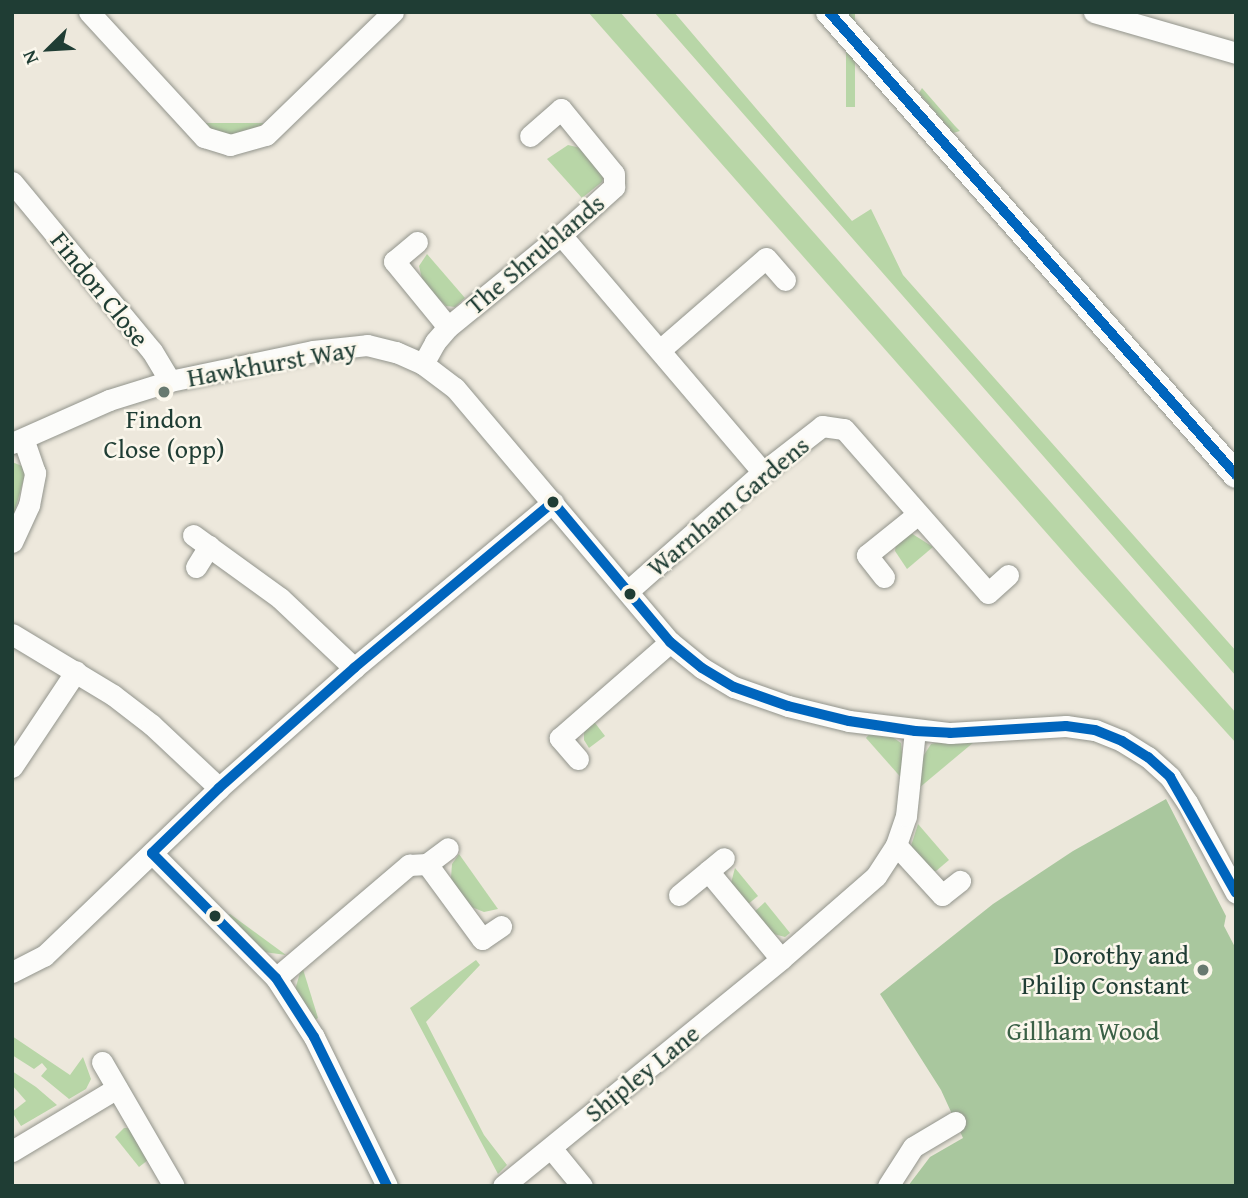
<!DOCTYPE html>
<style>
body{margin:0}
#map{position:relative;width:1248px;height:1198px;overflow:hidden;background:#ede8dc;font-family:"Gentium Book Plus",serif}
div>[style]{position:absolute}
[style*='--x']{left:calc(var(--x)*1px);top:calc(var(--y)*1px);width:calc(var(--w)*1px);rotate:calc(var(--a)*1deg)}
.green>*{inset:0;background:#b8d6a7;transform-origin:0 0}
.forest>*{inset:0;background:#a9c79e}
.roads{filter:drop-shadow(0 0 2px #92948c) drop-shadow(0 0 2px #92948c)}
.minor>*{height:21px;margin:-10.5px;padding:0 10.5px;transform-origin:10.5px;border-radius:10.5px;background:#fcfcfa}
.major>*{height:26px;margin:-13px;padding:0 13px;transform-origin:13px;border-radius:13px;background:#fcfcfa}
.bus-1>*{height:10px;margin:-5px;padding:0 5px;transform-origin:5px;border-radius:5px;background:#0065bd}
.dots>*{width:19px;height:19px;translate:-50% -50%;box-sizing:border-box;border:4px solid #fbf7ec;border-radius:50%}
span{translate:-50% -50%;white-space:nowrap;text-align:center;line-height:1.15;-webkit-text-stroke:5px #fbf7ec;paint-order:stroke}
.street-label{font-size:26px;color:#1f3d34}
.poi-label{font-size:26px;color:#1f3d34}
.right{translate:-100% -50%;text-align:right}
.park-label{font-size:26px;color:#3a6046}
.frame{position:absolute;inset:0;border:14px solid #1f3d34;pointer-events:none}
.north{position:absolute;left:14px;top:14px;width:70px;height:70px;-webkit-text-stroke:5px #fbf7ec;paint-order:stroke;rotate:246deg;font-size:19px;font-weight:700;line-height:28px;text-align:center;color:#1f3d34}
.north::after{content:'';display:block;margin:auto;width:24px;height:32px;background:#1f3d34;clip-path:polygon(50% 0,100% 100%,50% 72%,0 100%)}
</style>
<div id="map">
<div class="green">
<div style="clip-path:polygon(588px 12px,620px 12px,1236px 713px,1236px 743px,1080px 571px)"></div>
<div style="clip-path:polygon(654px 12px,674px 12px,852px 221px,871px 209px,903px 275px,1236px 651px,1236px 676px)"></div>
<div style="left:846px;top:12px;width:9px;height:95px"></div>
<div style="clip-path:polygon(922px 88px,955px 126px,960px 131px,953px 133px,919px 93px)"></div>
<div style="clip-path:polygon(283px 110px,244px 137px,208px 131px,204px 123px,264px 123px)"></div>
<div style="clip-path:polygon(568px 145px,585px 149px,604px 176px,602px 182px,582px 198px,547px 159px)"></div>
<div style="clip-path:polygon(427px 254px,465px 298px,455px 307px,446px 306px,423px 283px,419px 266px)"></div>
<div style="clip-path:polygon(12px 462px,22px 466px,25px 475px,13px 517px)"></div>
<div style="clip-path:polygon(911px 533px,933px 547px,907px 569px,895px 551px,896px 543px)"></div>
<div style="clip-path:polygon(592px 719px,605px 736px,589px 748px,584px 740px,584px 732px)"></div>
<div style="clip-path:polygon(871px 732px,891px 736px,901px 743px,905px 782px,866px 738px)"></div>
<div style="clip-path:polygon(939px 742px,974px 742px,919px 788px,922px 758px,931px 744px)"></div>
<div style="clip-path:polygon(918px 824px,949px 860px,936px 871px,930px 871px,911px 846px)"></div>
<div style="clip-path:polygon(459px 854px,498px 909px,484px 912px,469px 906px,459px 895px,451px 878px,452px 864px)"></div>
<div style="clip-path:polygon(735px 868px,758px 896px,747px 905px,731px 883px)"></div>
<div style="clip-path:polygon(765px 902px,790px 933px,785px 937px,770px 933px,753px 913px)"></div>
<div style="clip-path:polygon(230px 914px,286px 955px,264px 952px,227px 915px)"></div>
<div style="clip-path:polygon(476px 960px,480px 965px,426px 1022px,484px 1135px,507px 1165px,498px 1174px,410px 1008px)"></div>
<div style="clip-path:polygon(302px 966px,318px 1018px,315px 1020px,295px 990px)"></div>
<div style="clip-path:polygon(12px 1036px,70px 1075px,83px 1057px,91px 1079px,86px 1089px,69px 1099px,41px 1076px,47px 1069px,42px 1063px,34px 1069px,12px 1055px)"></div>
<div style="clip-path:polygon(12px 1071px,36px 1087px,57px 1105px,21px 1126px,12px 1112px,26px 1101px,12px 1085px)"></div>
<div style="clip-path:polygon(124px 1128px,130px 1128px,148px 1160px,139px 1167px,115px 1137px)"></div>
</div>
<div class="forest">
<div style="clip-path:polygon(1166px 799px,1226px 916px,1224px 926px,1236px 949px,1236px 1186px,908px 1186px,930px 1157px,963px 1138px,941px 1090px,880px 994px,993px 904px,1073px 851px)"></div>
</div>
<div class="roads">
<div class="minor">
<div style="--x:89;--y:12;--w:170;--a:47.4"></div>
<div style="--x:204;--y:137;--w:27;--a:17"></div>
<div style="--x:230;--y:145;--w:37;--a:-16"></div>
<div style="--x:266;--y:135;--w:177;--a:-44.1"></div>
<div style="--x:1094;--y:12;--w:148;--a:16.1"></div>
<div style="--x:12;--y:182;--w:219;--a:50.4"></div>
<div style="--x:152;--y:351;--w:35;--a:59"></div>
<div style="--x:561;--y:235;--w:311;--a:49.6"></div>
<div style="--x:417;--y:242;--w:30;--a:140"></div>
<div style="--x:394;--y:261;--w:85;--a:50.7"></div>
<div style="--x:660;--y:350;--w:140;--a:-41"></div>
<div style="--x:766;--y:258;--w:29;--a:49"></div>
<div style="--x:423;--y:364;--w:25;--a:-61"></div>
<div style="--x:435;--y:342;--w:20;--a:-49"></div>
<div style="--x:448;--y:327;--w:146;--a:-39.2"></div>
<div style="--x:561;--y:235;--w:72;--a:-42.2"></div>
<div style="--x:614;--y:187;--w:13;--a:-90"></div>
<div style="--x:614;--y:174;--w:84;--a:-129.2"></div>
<div style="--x:561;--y:109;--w:41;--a:138.9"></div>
<div style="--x:12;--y:443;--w:106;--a:-23.9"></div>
<div style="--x:109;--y:400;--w:64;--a:-17.3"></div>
<div style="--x:170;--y:381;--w:146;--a:-11.8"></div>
<div style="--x:313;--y:351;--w:54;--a:-6.3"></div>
<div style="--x:367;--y:345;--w:30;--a:14"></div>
<div style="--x:396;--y:352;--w:30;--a:24"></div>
<div style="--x:423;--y:364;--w:40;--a:37"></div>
<div style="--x:455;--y:388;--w:333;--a:49.8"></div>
<div style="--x:670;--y:642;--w:41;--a:39.1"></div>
<div style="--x:702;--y:668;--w:37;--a:31"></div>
<div style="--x:734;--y:687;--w:57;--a:19.4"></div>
<div style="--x:788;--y:706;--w:63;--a:13.8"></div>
<div style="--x:849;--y:721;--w:102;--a:6.8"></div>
<div style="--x:950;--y:733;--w:116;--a:-3.5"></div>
<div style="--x:1066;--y:726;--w:29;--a:8"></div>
<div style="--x:1095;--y:730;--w:29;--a:22"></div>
<div style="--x:1122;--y:741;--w:31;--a:32"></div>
<div style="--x:1148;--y:757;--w:30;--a:42"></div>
<div style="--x:1170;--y:777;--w:30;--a:56"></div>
<div style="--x:1187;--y:802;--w:103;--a:61.7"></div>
<div style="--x:193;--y:535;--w:107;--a:35.9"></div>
<div style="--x:280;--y:598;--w:102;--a:43.4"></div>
<div style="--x:12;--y:542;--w:41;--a:-65.3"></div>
<div style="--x:29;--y:505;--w:33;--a:-79"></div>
<div style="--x:35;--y:473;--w:36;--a:-109"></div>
<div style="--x:196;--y:567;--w:25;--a:-58"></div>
<div style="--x:884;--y:577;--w:28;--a:-128"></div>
<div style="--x:867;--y:555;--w:65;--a:-38.8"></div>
<div style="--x:628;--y:591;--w:180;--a:-41.4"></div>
<div style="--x:763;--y:472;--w:75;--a:-37.9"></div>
<div style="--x:822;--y:426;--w:22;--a:8"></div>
<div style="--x:844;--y:429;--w:218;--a:48.7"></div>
<div style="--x:988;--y:593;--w:27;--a:-42"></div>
<div style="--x:12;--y:634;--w:118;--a:31.1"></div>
<div style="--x:113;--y:695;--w:49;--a:37.6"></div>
<div style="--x:152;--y:725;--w:92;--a:43.2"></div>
<div style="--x:578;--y:759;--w:28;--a:-131"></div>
<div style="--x:560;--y:738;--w:146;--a:-41.1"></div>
<div style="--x:12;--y:767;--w:115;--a:-56.3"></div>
<div style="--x:896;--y:845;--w:68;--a:47.4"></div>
<div style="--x:942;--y:895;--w:23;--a:-38"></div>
<div style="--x:152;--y:853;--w:176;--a:45.2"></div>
<div style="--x:276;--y:978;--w:70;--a:57.2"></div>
<div style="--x:314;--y:1037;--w:166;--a:63.9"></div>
<div style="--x:427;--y:864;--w:26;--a:-37"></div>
<div style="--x:708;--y:871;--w:114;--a:50.3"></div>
<div style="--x:679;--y:895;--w:58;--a:-39.4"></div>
<div style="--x:12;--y:972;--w:36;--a:-27"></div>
<div style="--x:44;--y:956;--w:243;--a:-43.8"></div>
<div style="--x:219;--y:788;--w:181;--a:-41.6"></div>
<div style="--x:354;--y:668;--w:259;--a:-39.8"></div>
<div style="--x:276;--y:978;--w:175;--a:-40.4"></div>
<div style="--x:409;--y:865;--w:18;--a:-3"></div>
<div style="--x:427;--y:864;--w:93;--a:53.7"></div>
<div style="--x:482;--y:939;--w:23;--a:-34"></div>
<div style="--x:102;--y:1062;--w:143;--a:59.9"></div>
<div style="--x:551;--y:1148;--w:49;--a:50.8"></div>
<div style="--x:12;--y:1151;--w:122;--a:-31"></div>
<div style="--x:503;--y:1186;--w:359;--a:-39.2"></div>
<div style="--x:781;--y:959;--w:126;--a:-41.1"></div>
<div style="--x:876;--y:876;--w:37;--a:-57"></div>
<div style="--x:896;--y:845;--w:31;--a:-71"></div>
<div style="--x:906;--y:816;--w:85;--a:-84"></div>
<div style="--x:888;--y:1186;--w:46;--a:-57.3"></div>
<div style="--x:913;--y:1147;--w:49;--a:-30.8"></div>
</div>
<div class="major">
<div style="--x:829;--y:12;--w:616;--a:48.68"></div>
</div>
</div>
<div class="bus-1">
<div style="--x:829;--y:12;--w:616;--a:48.68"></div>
<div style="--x:387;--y:1186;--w:166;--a:-116.1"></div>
<div style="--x:314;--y:1037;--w:70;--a:-122.8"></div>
<div style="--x:276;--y:978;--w:176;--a:-134.8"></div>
<div style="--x:152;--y:853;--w:93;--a:-44.1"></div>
<div style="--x:219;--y:788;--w:181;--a:-41.6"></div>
<div style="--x:354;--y:668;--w:259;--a:-39.8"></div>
<div style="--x:553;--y:502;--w:182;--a:50.1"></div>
<div style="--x:670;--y:642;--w:41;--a:39.1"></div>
<div style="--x:702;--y:668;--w:37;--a:31"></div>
<div style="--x:734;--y:687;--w:57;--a:19.4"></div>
<div style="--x:788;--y:706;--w:63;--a:13.8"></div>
<div style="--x:849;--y:721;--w:67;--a:8.6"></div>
<div style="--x:915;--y:731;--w:35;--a:3"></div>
<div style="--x:950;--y:733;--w:116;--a:-3.5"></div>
<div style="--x:1066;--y:726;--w:29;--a:8"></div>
<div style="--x:1095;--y:730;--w:29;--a:22"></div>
<div style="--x:1122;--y:741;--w:31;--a:32"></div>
<div style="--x:1148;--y:757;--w:30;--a:42"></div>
<div style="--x:1170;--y:777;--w:133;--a:60.4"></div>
</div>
<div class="dots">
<div style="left:164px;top:392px;background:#67796f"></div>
<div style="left:553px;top:502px;background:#1f3d34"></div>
<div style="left:630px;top:594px;background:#1f3d34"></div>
<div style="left:215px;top:916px;background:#1f3d34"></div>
<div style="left:1203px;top:970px;background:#67796f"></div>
</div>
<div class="street-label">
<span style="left:535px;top:254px;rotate:-40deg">The Shrublands</span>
<span style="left:100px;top:289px;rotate:51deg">Findon Close</span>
<span style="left:272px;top:363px;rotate:-10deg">Hawkhurst Way</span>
<span style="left:728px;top:506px;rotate:-40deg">Warnham Gardens</span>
<span style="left:642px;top:1073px;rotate:-39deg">Shipley Lane</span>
</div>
<div class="poi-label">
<span style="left:164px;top:434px">Findon<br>Close (opp)</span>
<span class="right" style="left:1189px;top:970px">Dorothy and<br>Philip Constant</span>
</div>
<div class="park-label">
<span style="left:1083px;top:1031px">Gillham Wood</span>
</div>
<div class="frame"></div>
<div class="north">N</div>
</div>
